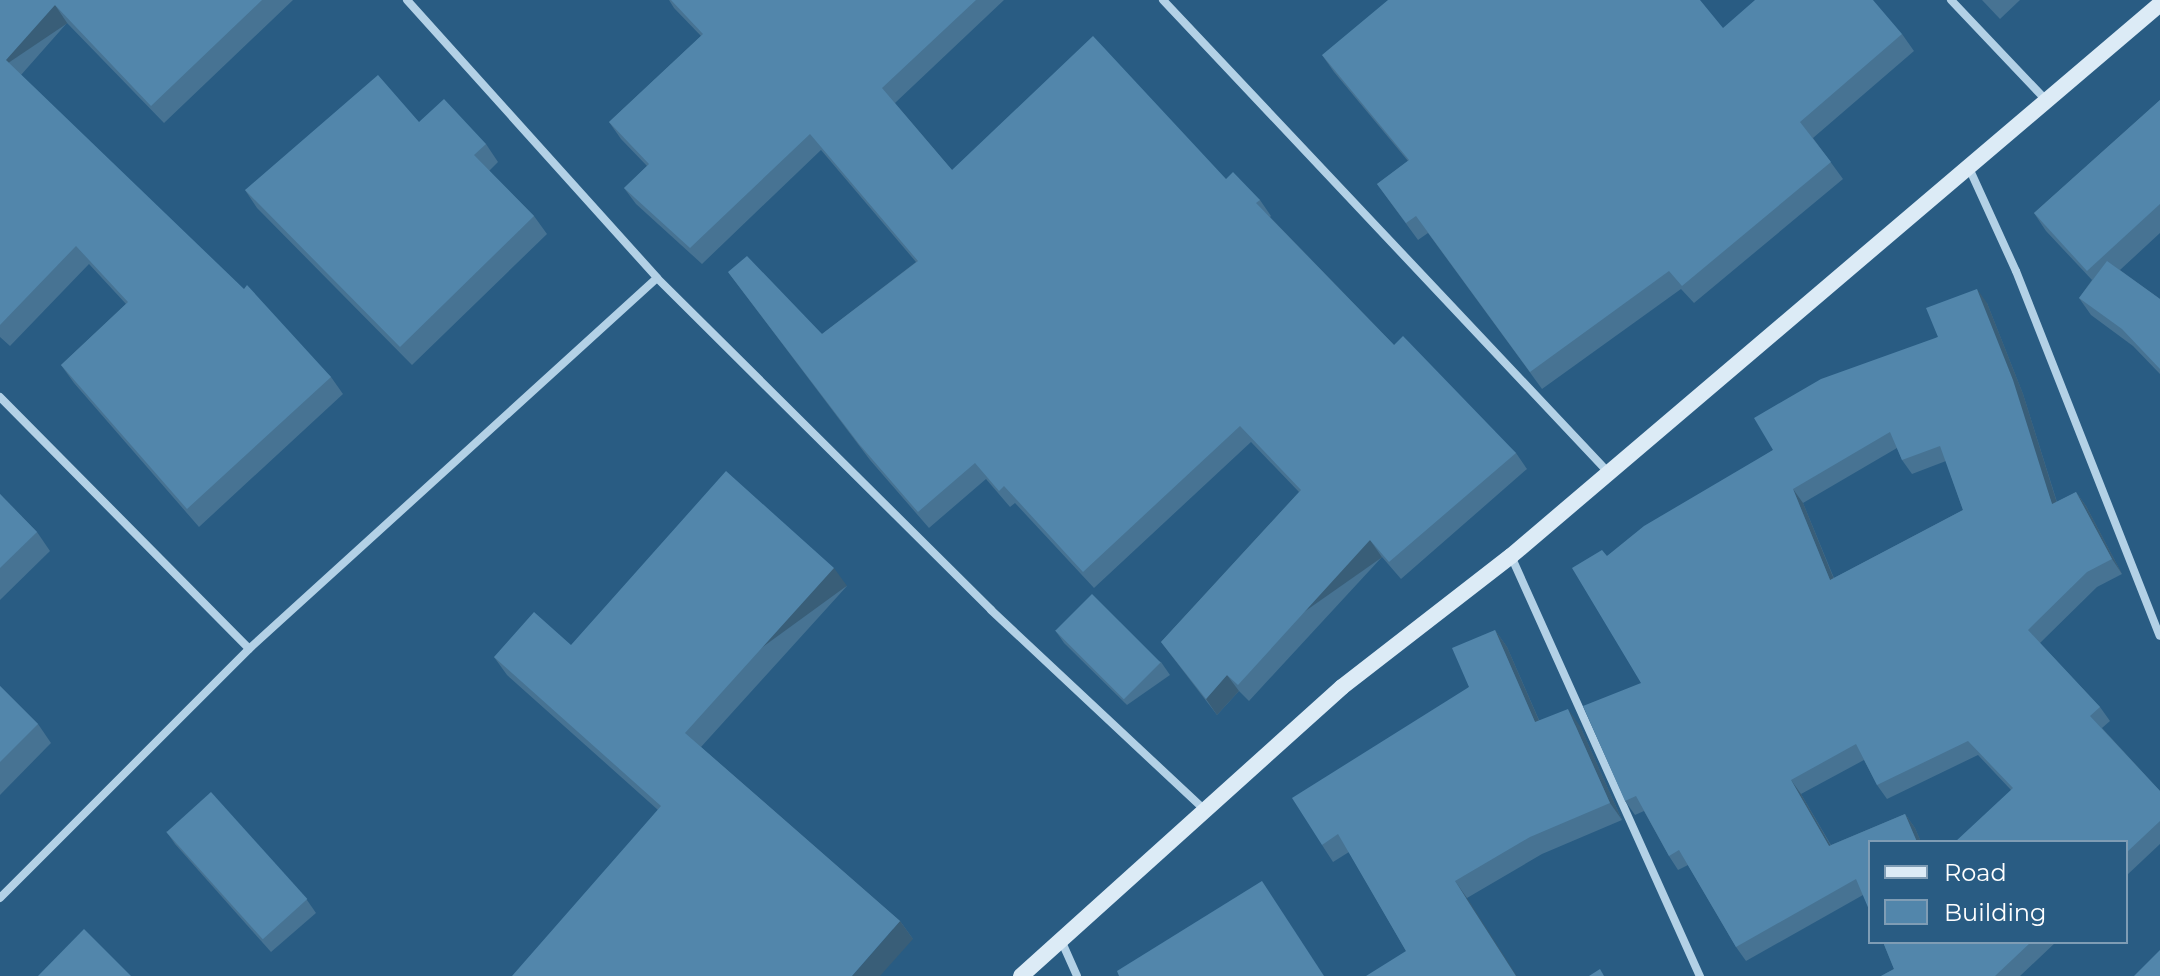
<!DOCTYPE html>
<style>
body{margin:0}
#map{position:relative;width:2160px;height:976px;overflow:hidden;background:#295c83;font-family:Montserrat,sans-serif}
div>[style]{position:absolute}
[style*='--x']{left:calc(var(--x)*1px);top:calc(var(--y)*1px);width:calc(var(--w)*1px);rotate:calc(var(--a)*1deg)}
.street>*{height:8px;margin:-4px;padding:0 4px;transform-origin:4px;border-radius:4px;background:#b3d1e6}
.secondary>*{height:16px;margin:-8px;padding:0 8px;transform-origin:8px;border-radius:8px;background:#dcebf6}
.wall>*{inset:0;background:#477393}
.shaded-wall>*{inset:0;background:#395e78;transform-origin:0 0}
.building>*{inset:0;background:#5286ab;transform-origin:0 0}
span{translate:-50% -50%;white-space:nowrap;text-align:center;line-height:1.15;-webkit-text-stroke:6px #295c83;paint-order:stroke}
.legend{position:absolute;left:1868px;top:840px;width:260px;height:104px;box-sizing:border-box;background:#295c83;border:2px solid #7f9db5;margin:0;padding:10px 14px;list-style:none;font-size:24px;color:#fff}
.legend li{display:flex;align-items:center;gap:16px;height:40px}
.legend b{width:40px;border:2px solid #7f9db5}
</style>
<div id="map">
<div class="street">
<div style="--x:407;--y:0;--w:374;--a:48"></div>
<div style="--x:657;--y:278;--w:471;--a:44.8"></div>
<div style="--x:991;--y:610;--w:293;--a:43.1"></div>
<div style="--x:1163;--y:0;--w:649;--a:46.69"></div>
<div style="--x:1951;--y:0;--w:138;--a:46.5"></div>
<div style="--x:1969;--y:168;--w:113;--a:65.5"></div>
<div style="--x:2016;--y:271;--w:392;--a:68.5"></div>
<div style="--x:0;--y:397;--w:354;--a:45.3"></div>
<div style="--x:1511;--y:556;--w:461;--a:65.8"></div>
<div style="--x:0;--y:898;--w:352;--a:-45"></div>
<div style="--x:249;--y:649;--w:551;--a:-42.28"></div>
<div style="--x:1061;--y:940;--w:39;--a:66"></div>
</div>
<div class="secondary">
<div style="--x:1021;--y:976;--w:432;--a:-42"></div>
<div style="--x:1342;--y:687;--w:214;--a:-37.8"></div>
<div style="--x:1511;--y:556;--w:852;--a:-40.38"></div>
</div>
<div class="wall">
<div style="clip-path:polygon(0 0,293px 0,164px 123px,67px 23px,21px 75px,331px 377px,343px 394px,199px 527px,74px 383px,61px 365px,126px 304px,89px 264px,10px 346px,0 337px)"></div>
<div style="clip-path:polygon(669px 0,1004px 0,895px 103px,952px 170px,1226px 179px,1260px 200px,1271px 216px,1270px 217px,1394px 345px,1516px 453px,1527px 469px,1401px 579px,1382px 557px,1249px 701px,1239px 691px,1217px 715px,1161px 642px,1299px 492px,1251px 442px,1094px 588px,1015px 503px,1010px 507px,986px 479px,929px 528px,870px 460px,728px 272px,822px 334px,916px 262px,821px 150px,702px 264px,636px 204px,624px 188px,647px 166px,621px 139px,609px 122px,701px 36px,674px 8px)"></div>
<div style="clip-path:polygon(1982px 0,2020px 0,2000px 19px)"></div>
<div style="clip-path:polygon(1723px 28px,1902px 34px,1914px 51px,1813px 138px,1843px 179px,1694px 303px,1681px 289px,1542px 389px,1428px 233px,1418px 240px,1377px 184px,1408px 161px,1334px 72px,1322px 55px)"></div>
<div style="clip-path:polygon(2160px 100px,2160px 233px,2120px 270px,2160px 299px,2160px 374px,2133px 346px,2091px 315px,2079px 298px,2092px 280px,2046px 231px,2034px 213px)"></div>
<div style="clip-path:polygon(419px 122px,486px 144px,498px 162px,489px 171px,534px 216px,547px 234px,412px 365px,257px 208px,245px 190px)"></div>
<div style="clip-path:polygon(evenodd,1987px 303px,2023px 394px,2057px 502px,2076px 492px,2086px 506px,2122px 574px,2097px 587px,2040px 643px,2100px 707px,2110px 721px,2102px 728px,2160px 791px,2160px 844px,2126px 876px,2126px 842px,2011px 790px,1978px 755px,1887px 799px,1877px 785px,1864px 760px,1801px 794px,1831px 845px,1905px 814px,1915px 828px,1921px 842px,1870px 842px,1863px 895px,1746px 961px,1736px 947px,1688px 865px,1678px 870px,1669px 856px,1644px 811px,1635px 815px,1625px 801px,1641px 683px,1607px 556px,1773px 450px,1987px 303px,1897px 448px,1902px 460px,1912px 474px,1946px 461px,1963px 510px,1834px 578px,1803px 503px,1897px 448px)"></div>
<div style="clip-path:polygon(0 494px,37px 532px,50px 551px,0 600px)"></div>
<div style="clip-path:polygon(847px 586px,701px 747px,900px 921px,913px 939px,658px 810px,507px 675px,494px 657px,571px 645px)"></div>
<div style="clip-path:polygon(1055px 630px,1161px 662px,1170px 675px,1127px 705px,1064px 643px)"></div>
<div style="clip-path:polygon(1495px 630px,1507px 647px,1539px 720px,1580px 726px,1622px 820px,1542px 854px,1467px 898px,1406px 951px,1349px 852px,1333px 862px,1322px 845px,1469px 687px)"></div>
<div style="clip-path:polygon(0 686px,38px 724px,51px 743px,0 795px)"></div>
<div style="clip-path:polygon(166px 831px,307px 900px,316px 913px,271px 952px,175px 844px)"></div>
<div style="clip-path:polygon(1883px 942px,2056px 942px,2020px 976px,1881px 976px,1894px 969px)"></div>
</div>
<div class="shaded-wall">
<div style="left:55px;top:5px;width:22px;height:74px;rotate:56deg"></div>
<div style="clip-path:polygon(1977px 289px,1987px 303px,2023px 394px,2062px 519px,2052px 504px)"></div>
<div style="clip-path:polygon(1793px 489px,1803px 503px,1840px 594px,1830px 580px)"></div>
<div style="clip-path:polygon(2076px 492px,2086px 506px,2122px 574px,2112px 559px)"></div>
<div style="left:1370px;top:540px;width:21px;height:196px;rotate:55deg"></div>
<div style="left:834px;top:568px;width:22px;height:222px;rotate:54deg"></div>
<div style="clip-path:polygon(1495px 630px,1507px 647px,1547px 739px,1535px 722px)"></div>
<div style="clip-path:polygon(1227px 675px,1239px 691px,1217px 715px,1206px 699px)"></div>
<div style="clip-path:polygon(1568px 709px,1580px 726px,1622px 820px,1610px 803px)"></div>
<div style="clip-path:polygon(1791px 780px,1801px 794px,1839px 860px,1829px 846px)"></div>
<div style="clip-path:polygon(1905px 814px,1915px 828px,1921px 842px,1917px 842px)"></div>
<div style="clip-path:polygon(1455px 881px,1467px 898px,1517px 976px,1516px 976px)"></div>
<div style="clip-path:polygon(900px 921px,913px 939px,880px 976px,852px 976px)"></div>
</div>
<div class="building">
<div style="clip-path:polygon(0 0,262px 0,151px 106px,55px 5px,6px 60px,244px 289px,247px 285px,331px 377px,187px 509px,61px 365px,128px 302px,76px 246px,0 325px)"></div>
<div style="clip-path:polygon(671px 0,976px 0,882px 88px,952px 170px,1093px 36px,1226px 179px,1233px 172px,1260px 200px,1256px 203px,1394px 345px,1403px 336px,1516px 453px,1389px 562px,1370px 540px,1238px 685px,1227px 675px,1206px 699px,1161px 642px,1301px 490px,1240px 426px,1083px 572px,1004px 486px,999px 491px,975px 463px,918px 512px,859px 444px,728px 272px,747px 256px,822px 334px,918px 261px,810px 134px,690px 248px,624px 188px,649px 164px,609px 122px,703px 34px)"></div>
<div style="clip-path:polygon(1388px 0,1700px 0,1723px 28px,1755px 0,1873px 0,1902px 34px,1800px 122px,1831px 162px,1682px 286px,1669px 271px,1530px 372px,1416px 216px,1406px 223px,1377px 184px,1409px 160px,1322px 55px)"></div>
<div style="clip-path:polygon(378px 75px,419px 122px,444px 99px,486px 144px,474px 155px,534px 216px,400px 347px,245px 190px)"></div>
<div style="clip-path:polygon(2160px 100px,2160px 204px,2087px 271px,2034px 213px)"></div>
<div style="clip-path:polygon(2107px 261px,2160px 299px,2160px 369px,2122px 329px,2079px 298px)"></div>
<div style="clip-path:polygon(evenodd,1977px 289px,2013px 380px,2052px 504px,2076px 492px,2112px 559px,2087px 572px,2028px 630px,2100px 707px,2090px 716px,2160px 791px,2160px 821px,2126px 853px,2126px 842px,1955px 842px,2013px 788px,1968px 741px,1877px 785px,1856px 744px,1791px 780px,1829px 846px,1905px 814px,1917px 842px,1870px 842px,1870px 912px,1856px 879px,1736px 947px,1679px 850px,1669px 856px,1636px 796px,1625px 801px,1583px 706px,1641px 683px,1572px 568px,1602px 550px,1607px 556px,1644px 526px,1773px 450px,1754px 418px,1821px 379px,1938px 337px,1926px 308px,1977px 289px,1890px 432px,1902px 460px,1940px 446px,1963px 510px,1830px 580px,1793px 489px,1890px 432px)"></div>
<div style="clip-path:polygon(726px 471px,834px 568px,685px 733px,900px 921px,852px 976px,512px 976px,661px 806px,494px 657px,534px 612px,571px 645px)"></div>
<div style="clip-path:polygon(0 494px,37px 532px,0 568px)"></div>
<div style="left:1092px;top:594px;width:97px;height:52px;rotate:45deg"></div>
<div style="clip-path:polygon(1495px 630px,1535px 722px,1568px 709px,1610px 803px,1530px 837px,1455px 881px,1516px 976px,1366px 976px,1406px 951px,1338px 834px,1322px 845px,1292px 798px,1469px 687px,1452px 648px)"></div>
<div style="clip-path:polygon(0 686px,38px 724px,0 762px)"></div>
<div style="left:211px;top:792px;width:144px;height:60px;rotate:48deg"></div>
<div style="clip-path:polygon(1262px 881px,1324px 976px,1119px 976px,1117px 971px)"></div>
<div style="clip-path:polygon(84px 929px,131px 976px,38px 976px)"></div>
<div style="clip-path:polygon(1883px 942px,2031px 942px,1995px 976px,1881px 976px,1894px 969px)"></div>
<div style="clip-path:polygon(2160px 950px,2160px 976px,2134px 976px)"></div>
<div style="clip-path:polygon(1600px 969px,1604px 976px,1589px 976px)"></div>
</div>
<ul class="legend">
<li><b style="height:10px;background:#dcebf6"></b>Road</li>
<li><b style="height:22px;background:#5286ab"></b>Building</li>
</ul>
</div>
